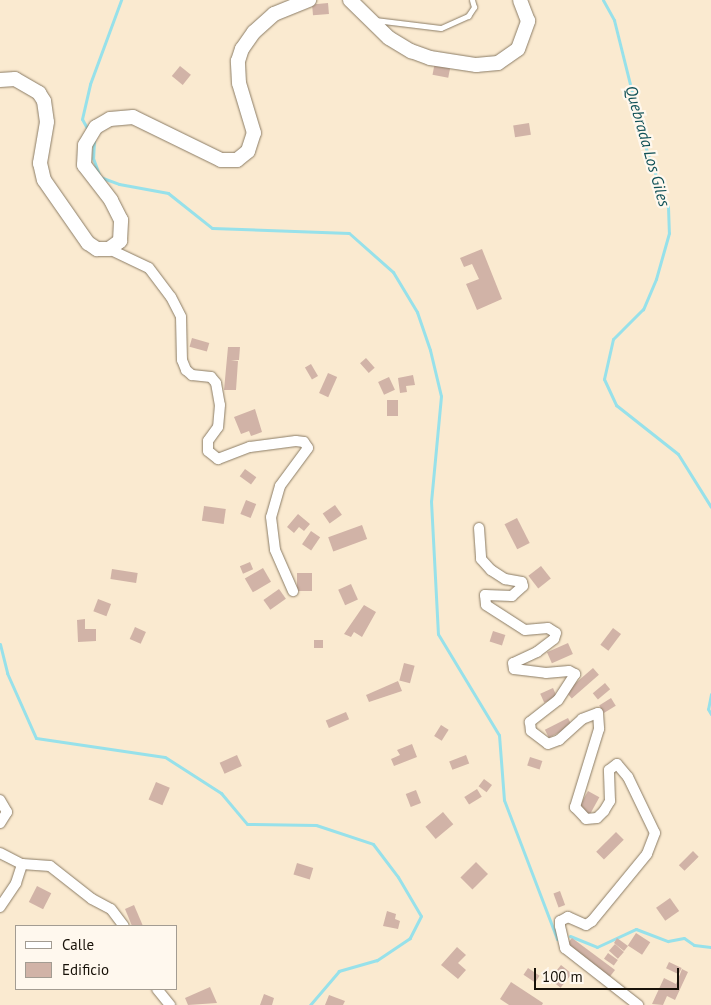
<!DOCTYPE html>
<style>
body{margin:0}
#map{position:relative;width:711px;height:1005px;overflow:hidden;background:#faead0;font-family:"PT Sans",sans-serif}
div>[style]{position:absolute}
[style*='--x']{left:calc(var(--x)*1px);top:calc(var(--y)*1px);width:calc(var(--w)*1px);rotate:calc(var(--a)*1deg)}
.stream>*{height:3px;margin:-1.5px;padding:0 1.5px;transform-origin:1.5px;border-radius:1.5px;background:#97e1ea}
.building>*{inset:0;background:#d1b3a7;transform-origin:0 0}
.roads{filter:drop-shadow(0 0 1px #8b7c65) drop-shadow(0 0 1px #8b7c65)}
.service>*{height:5px;margin:-2.5px;padding:0 2.5px;transform-origin:2.5px;border-radius:2.5px;background:#fff}
.minor>*{height:10px;margin:-5px;padding:0 5px;transform-origin:5px;border-radius:5px;background:#fff}
.secondary>*{height:14px;margin:-7px;padding:0 7px;transform-origin:7px;border-radius:7px;background:#fff}
span{translate:-50% -50%;white-space:nowrap;text-align:center;line-height:1.15;-webkit-text-stroke:4.5px #fff8ee;paint-order:stroke}
.water-label{font-size:16px;color:#105157;font-style:italic}
.legend{position:absolute;left:15px;top:925px;width:162px;height:65px;box-sizing:border-box;background:#fff8ee;border:1px solid #a39c92;margin:0;padding:6px 9px;list-style:none;font-size:15px;color:#181209}
.legend li{display:flex;align-items:center;gap:10px;height:25px}
.legend b{width:25px;border:1px solid #a39c92}
.scale{position:absolute;left:534px;top:968px;width:145px;height:22px;box-sizing:border-box;border:2px solid #181209;border-top:0;padding-left:6px;font-size:15px;line-height:18px;white-space:nowrap;color:#181209;-webkit-text-stroke:4px #fff8ee;paint-order:stroke}
</style>
<div id="map">
<div class="stream">
<div style="--x:603;--y:0;--w:23;--a:61"></div>
<div style="--x:614;--y:20;--w:136;--a:76"></div>
<div style="--x:647;--y:152;--w:59;--a:69.1"></div>
<div style="--x:668;--y:207;--w:26;--a:88"></div>
<div style="--x:669;--y:233;--w:48;--a:105.8"></div>
<div style="--x:656;--y:279;--w:33;--a:113"></div>
<div style="--x:643;--y:309;--w:42;--a:135"></div>
<div style="--x:613;--y:339;--w:41;--a:102.7"></div>
<div style="--x:604;--y:379;--w:29;--a:65"></div>
<div style="--x:616;--y:405;--w:79;--a:38.3"></div>
<div style="--x:678;--y:454;--w:62;--a:58.1"></div>
<div style="--x:87;--y:128;--w:10;--a:-119"></div>
<div style="--x:82;--y:119;--w:36;--a:-77"></div>
<div style="--x:90;--y:84;--w:90;--a:-69.7"></div>
<div style="--x:94;--y:141;--w:17;--a:93"></div>
<div style="--x:93;--y:158;--w:20;--a:70"></div>
<div style="--x:100;--y:177;--w:20;--a:20"></div>
<div style="--x:119;--y:184;--w:50;--a:10.4"></div>
<div style="--x:168;--y:193;--w:56;--a:38.5"></div>
<div style="--x:212;--y:228;--w:137;--a:2.1"></div>
<div style="--x:349;--y:233;--w:59;--a:41.6"></div>
<div style="--x:393;--y:272;--w:47;--a:59"></div>
<div style="--x:417;--y:312;--w:40;--a:71.1"></div>
<div style="--x:430;--y:350;--w:47;--a:76.6"></div>
<div style="--x:441;--y:396;--w:105;--a:95.4"></div>
<div style="--x:431;--y:501;--w:133;--a:87"></div>
<div style="--x:438;--y:634;--w:118;--a:58.9"></div>
<div style="--x:499;--y:735;--w:65;--a:85.6"></div>
<div style="--x:504;--y:800;--w:149;--a:69.1"></div>
<div style="--x:0;--y:644;--w:30;--a:76"></div>
<div style="--x:7;--y:673;--w:71;--a:66"></div>
<div style="--x:36;--y:738;--w:130;--a:8.4"></div>
<div style="--x:165;--y:757;--w:67;--a:32.7"></div>
<div style="--x:221;--y:793;--w:40;--a:50"></div>
<div style="--x:247;--y:824;--w:69;--a:0.8"></div>
<div style="--x:316;--y:825;--w:60;--a:18.4"></div>
<div style="--x:373;--y:844;--w:41;--a:52.9"></div>
<div style="--x:398;--y:877;--w:45;--a:59.5"></div>
<div style="--x:421;--y:916;--w:25;--a:117"></div>
<div style="--x:410;--y:938;--w:40;--a:146"></div>
<div style="--x:377;--y:960;--w:40;--a:164"></div>
<div style="--x:339;--y:971;--w:45;--a:130.5"></div>
<div style="--x:711;--y:694;--w:15;--a:101"></div>
<div style="--x:708;--y:709;--w:6;--a:59"></div>
<div style="--x:570;--y:936;--w:29;--a:22"></div>
<div style="--x:597;--y:947;--w:43;--a:-24.8"></div>
<div style="--x:636;--y:929;--w:34;--a:21"></div>
<div style="--x:668;--y:941;--w:16;--a:-11"></div>
<div style="--x:684;--y:938;--w:12;--a:35"></div>
<div style="--x:694;--y:945;--w:17;--a:7"></div>
</div>
<div class="building">
<div style="left:328px;top:3px;width:11px;height:16px;rotate:85deg"></div>
<div style="left:435px;top:62px;width:16px;height:13px;rotate:11deg"></div>
<div style="left:180px;top:66px;width:14px;height:13px;rotate:39deg"></div>
<div style="left:529px;top:123px;width:12px;height:16px;rotate:81deg"></div>
<div style="clip-path:polygon(482px 249px,502px 299px,477px 310px,466px 284px,479px 279px,472px 264px,464px 267px,460px 258px)"></div>
<div style="left:192px;top:338px;width:18px;height:9px;rotate:16deg"></div>
<div style="clip-path:polygon(228px 347px,240px 347px,239px 360px,231px 360px,238px 361px,236px 390px,224px 390px)"></div>
<div style="left:366px;top:358px;width:13px;height:8px;rotate:48deg"></div>
<div style="left:311px;top:364px;width:14px;height:7px;rotate:60deg"></div>
<div style="left:328px;top:373px;width:10px;height:22px;rotate:24deg"></div>
<div style="clip-path:polygon(413px 375px,415px 385px,406px 386px,407px 392px,400px 393px,398px 378px)"></div>
<div style="left:389px;top:377px;width:14px;height:12px;rotate:65deg"></div>
<div style="left:387px;top:400px;width:11px;height:16px"></div>
<div style="clip-path:polygon(255px 409px,262px 432px,251px 436px,249px 431px,241px 434px,234px 417px)"></div>
<div style="left:245px;top:469px;width:14px;height:9px;rotate:36deg"></div>
<div style="left:246px;top:500px;width:11px;height:15px;rotate:22deg"></div>
<div style="left:335px;top:505px;width:12px;height:15px;rotate:55deg"></div>
<div style="left:204px;top:506px;width:22px;height:15px;rotate:8deg"></div>
<div style="clip-path:polygon(298px 514px,310px 524px,304px 531px,299px 527px,294px 533px,287px 527px)"></div>
<div style="left:517px;top:518px;width:28px;height:14px;rotate:63deg"></div>
<div style="left:362px;top:525px;width:15px;height:36px;rotate:70deg"></div>
<div style="left:311px;top:531px;width:11px;height:16px;rotate:34deg"></div>
<div style="left:250px;top:562px;width:8px;height:11px;rotate:67deg"></div>
<div style="left:541px;top:566px;width:16px;height:16px;rotate:52deg"></div>
<div style="left:263px;top:568px;width:16px;height:21px;rotate:60deg"></div>
<div style="left:112px;top:569px;width:26px;height:10px;rotate:9deg"></div>
<div style="left:297px;top:573px;width:15px;height:18px"></div>
<div style="left:351px;top:584px;width:17px;height:14px;rotate:66deg"></div>
<div style="left:279px;top:589px;width:12px;height:19px;rotate:55deg"></div>
<div style="left:98px;top:599px;width:14px;height:13px;rotate:21deg"></div>
<div style="clip-path:polygon(364px 605px,376px 612px,362px 637px,354px 632px,351px 637px,344px 634px)"></div>
<div style="clip-path:polygon(85px 619px,85px 629px,96px 629px,96px 641px,78px 642px,77px 620px)"></div>
<div style="left:135px;top:627px;width:12px;height:13px;rotate:24deg"></div>
<div style="left:613px;top:628px;width:10px;height:21px;rotate:37deg"></div>
<div style="left:493px;top:631px;width:13px;height:11px;rotate:18deg"></div>
<div style="left:314px;top:640px;width:9px;height:8px"></div>
<div style="left:568px;top:643px;width:12px;height:23px;rotate:66deg"></div>
<div style="left:404px;top:663px;width:11px;height:18px;rotate:15deg"></div>
<div style="left:593px;top:668px;width:9px;height:36px;rotate:49deg"></div>
<div style="clip-path:polygon(398px 681px,402px 691px,369px 702px,366px 695px)"></div>
<div style="left:605px;top:683px;width:8px;height:16px;rotate:50deg"></div>
<div style="left:553px;top:688px;width:10px;height:14px;rotate:66deg"></div>
<div style="left:611px;top:698px;width:9px;height:14px;rotate:58deg"></div>
<div style="left:346px;top:712px;width:8px;height:22px;rotate:67deg"></div>
<div style="left:568px;top:718px;width:9px;height:26px;rotate:63deg"></div>
<div style="left:441px;top:725px;width:9px;height:13px;rotate:32deg"></div>
<div style="clip-path:polygon(412px 744px,417px 757px,394px 766px,391px 759px,400px 755px,397px 750px)"></div>
<div style="left:237px;top:755px;width:12px;height:19px;rotate:66deg"></div>
<div style="left:466px;top:755px;width:9px;height:18px;rotate:69deg"></div>
<div style="left:530px;top:757px;width:13px;height:9px;rotate:18deg"></div>
<div style="left:484px;top:779px;width:10px;height:9px;rotate:37deg"></div>
<div style="left:156px;top:782px;width:15px;height:19px;rotate:23deg"></div>
<div style="left:477px;top:789px;width:9px;height:15px;rotate:58deg"></div>
<div style="left:416px;top:790px;width:14px;height:11px;rotate:69deg"></div>
<div style="left:588px;top:791px;width:13px;height:21px;rotate:29deg"></div>
<div style="left:443px;top:812px;width:16px;height:23px;rotate:50deg"></div>
<div style="left:616px;top:832px;width:11px;height:28px;rotate:45deg"></div>
<div style="left:693px;top:851px;width:8px;height:20px;rotate:45deg"></div>
<div style="left:476px;top:862px;width:17px;height:22px;rotate:45deg"></div>
<div style="left:297px;top:863px;width:17px;height:12px;rotate:17deg"></div>
<div style="left:37px;top:886px;width:16px;height:18px;rotate:27deg"></div>
<div style="left:560px;top:891px;width:15px;height:7px;rotate:70deg"></div>
<div style="left:670px;top:898px;width:16px;height:17px;rotate:55deg"></div>
<div style="clip-path:polygon(134px 905px,143px 926px,132px 926px,125px 909px)"></div>
<div style="clip-path:polygon(387px 911px,396px 914px,395px 919px,400px 921px,398px 929px,383px 926px)"></div>
<div style="left:636px;top:933px;width:17px;height:15px;rotate:33deg"></div>
<div style="clip-path:polygon(572px 938px,615px 970px,608px 979px,566px 945px)"></div>
<div style="clip-path:polygon(617px 938px,628px 946px,624px 951px,614px 943px)"></div>
<div style="left:615px;top:944px;width:12px;height:9px;rotate:42deg"></div>
<div style="clip-path:polygon(457px 947px,466px 955px,458px 963px,466px 970px,458px 979px,441px 965px)"></div>
<div style="left:608px;top:953px;width:12px;height:7px;rotate:35deg"></div>
<div style="left:669px;top:962px;width:14px;height:7px;rotate:25deg"></div>
<div style="left:561px;top:965px;width:14px;height:18px;rotate:39deg"></div>
<div style="left:528px;top:968px;width:14px;height:8px;rotate:34deg"></div>
<div style="clip-path:polygon(682px 969px,688px 972px,675px 1000px,667px 996px,663px 1005px,652px 1004px,664px 978px,676px 984px)"></div>
<div style="clip-path:polygon(511px 982px,543px 1003px,542px 1005px,509px 1005px,500px 999px)"></div>
<div style="clip-path:polygon(210px 987px,217px 1003px,188px 1005px,185px 998px)"></div>
<div style="clip-path:polygon(264px 994px,274px 998px,272px 1005px,260px 1005px)"></div>
<div style="clip-path:polygon(329px 995px,345px 1001px,343px 1005px,325px 1005px)"></div>
</div>
<div class="roads">
<div class="service">
<div style="--x:375;--y:20;--w:66;--a:6.9"></div>
<div style="--x:441;--y:28;--w:30;--a:-24"></div>
<div style="--x:468;--y:16;--w:11;--a:-56"></div>
<div style="--x:474;--y:7;--w:7;--a:-106"></div>
</div>
<div class="minor">
<div style="--x:109;--y:249;--w:44;--a:25.4"></div>
<div style="--x:149;--y:268;--w:36;--a:53"></div>
<div style="--x:171;--y:297;--w:22;--a:63"></div>
<div style="--x:181;--y:317;--w:43;--a:88.7"></div>
<div style="--x:182;--y:360;--w:11;--a:68"></div>
<div style="--x:186;--y:370;--w:8;--a:40"></div>
<div style="--x:192;--y:375;--w:19;--a:6"></div>
<div style="--x:211;--y:377;--w:8;--a:50"></div>
<div style="--x:216;--y:383;--w:22;--a:80"></div>
<div style="--x:220;--y:405;--w:22;--a:95"></div>
<div style="--x:218;--y:427;--w:17;--a:126"></div>
<div style="--x:208;--y:441;--w:10;--a:90"></div>
<div style="--x:208;--y:451;--w:13;--a:39"></div>
<div style="--x:218;--y:459;--w:34;--a:-21"></div>
<div style="--x:250;--y:447;--w:46;--a:-7.4"></div>
<div style="--x:296;--y:441;--w:8;--a:7"></div>
<div style="--x:304;--y:442;--w:7;--a:56"></div>
<div style="--x:308;--y:448;--w:47;--a:126.4"></div>
<div style="--x:280;--y:486;--w:32;--a:106"></div>
<div style="--x:271;--y:517;--w:33;--a:83"></div>
<div style="--x:275;--y:550;--w:45;--a:66.3"></div>
<div style="--x:479;--y:528;--w:31;--a:86"></div>
<div style="--x:481;--y:559;--w:15;--a:48"></div>
<div style="--x:491;--y:570;--w:17;--a:33"></div>
<div style="--x:505;--y:579;--w:17;--a:10"></div>
<div style="--x:522;--y:582;--w:4;--a:76"></div>
<div style="--x:523;--y:586;--w:15;--a:138"></div>
<div style="--x:512;--y:596;--w:27;--a:-178"></div>
<div style="--x:485;--y:595;--w:10;--a:84"></div>
<div style="--x:486;--y:605;--w:46;--a:32.7"></div>
<div style="--x:525;--y:630;--w:23;--a:-5"></div>
<div style="--x:548;--y:628;--w:9;--a:32"></div>
<div style="--x:556;--y:633;--w:6;--a:108"></div>
<div style="--x:554;--y:639;--w:21;--a:143"></div>
<div style="--x:537;--y:652;--w:26;--a:155"></div>
<div style="--x:513;--y:663;--w:6;--a:81"></div>
<div style="--x:514;--y:669;--w:32;--a:7"></div>
<div style="--x:546;--y:673;--w:23;--a:-5"></div>
<div style="--x:569;--y:671;--w:7;--a:27"></div>
<div style="--x:575;--y:674;--w:31;--a:123"></div>
<div style="--x:558;--y:700;--w:36;--a:142"></div>
<div style="--x:530;--y:722;--w:9;--a:84"></div>
<div style="--x:531;--y:731;--w:21;--a:37"></div>
<div style="--x:548;--y:744;--w:12;--a:-20"></div>
<div style="--x:559;--y:740;--w:31;--a:-42"></div>
<div style="--x:582;--y:719;--w:17;--a:-21"></div>
<div style="--x:598;--y:713;--w:16;--a:86"></div>
<div style="--x:599;--y:729;--w:82;--a:107.1"></div>
<div style="--x:575;--y:807;--w:16;--a:47"></div>
<div style="--x:586;--y:819;--w:11;--a:-5"></div>
<div style="--x:597;--y:818;--w:10;--a:-45"></div>
<div style="--x:604;--y:811;--w:12;--a:-59"></div>
<div style="--x:610;--y:801;--w:31;--a:-92"></div>
<div style="--x:609;--y:770;--w:10;--a:-37"></div>
<div style="--x:617;--y:764;--w:17;--a:50"></div>
<div style="--x:628;--y:777;--w:62;--a:64.3"></div>
<div style="--x:655;--y:833;--w:22;--a:111"></div>
<div style="--x:647;--y:854;--w:87;--a:129.4"></div>
<div style="--x:592;--y:921;--w:7;--a:146"></div>
<div style="--x:586;--y:925;--w:20;--a:-156"></div>
<div style="--x:568;--y:917;--w:9;--a:153"></div>
<div style="--x:560;--y:921;--w:5;--a:90"></div>
<div style="--x:560;--y:926;--w:23;--a:77"></div>
<div style="--x:565;--y:948;--w:93;--a:38"></div>
<div style="--x:0;--y:800;--w:14;--a:60"></div>
<div style="--x:7;--y:812;--w:13;--a:122"></div>
<div style="--x:0;--y:853;--w:25;--a:27"></div>
<div style="--x:22;--y:864;--w:28;--a:4"></div>
<div style="--x:50;--y:866;--w:53;--a:38.2"></div>
<div style="--x:92;--y:899;--w:21;--a:28"></div>
<div style="--x:111;--y:909;--w:21;--a:53"></div>
<div style="--x:0;--y:907;--w:29;--a:-56"></div>
<div style="--x:16;--y:883;--w:20;--a:-72"></div>
<div style="--x:157;--y:989;--w:21;--a:51"></div>
</div>
<div class="secondary">
<div style="--x:350;--y:0;--w:54;--a:44.3"></div>
<div style="--x:389;--y:38;--w:26;--a:31"></div>
<div style="--x:411;--y:51;--w:20;--a:20"></div>
<div style="--x:430;--y:58;--w:47;--a:8.7"></div>
<div style="--x:476;--y:65;--w:22;--a:-5"></div>
<div style="--x:498;--y:63;--w:24;--a:-35"></div>
<div style="--x:518;--y:49;--w:30;--a:-70"></div>
<div style="--x:528;--y:21;--w:22;--a:-111"></div>
<div style="--x:0;--y:80;--w:15;--a:-4"></div>
<div style="--x:15;--y:79;--w:28;--a:30"></div>
<div style="--x:39;--y:93;--w:9;--a:58"></div>
<div style="--x:44;--y:101;--w:21;--a:82"></div>
<div style="--x:47;--y:122;--w:42;--a:99.7"></div>
<div style="--x:40;--y:163;--w:17;--a:77"></div>
<div style="--x:44;--y:180;--w:77;--a:55.1"></div>
<div style="--x:88;--y:243;--w:11;--a:34"></div>
<div style="--x:97;--y:249;--w:12;--a:0"></div>
<div style="--x:109;--y:249;--w:14;--a:-36"></div>
<div style="--x:120;--y:241;--w:21;--a:-87"></div>
<div style="--x:121;--y:220;--w:22;--a:-117"></div>
<div style="--x:111;--y:200;--w:44;--a:-127.6"></div>
<div style="--x:84;--y:165;--w:20;--a:-87"></div>
<div style="--x:85;--y:145;--w:21;--a:-59"></div>
<div style="--x:96;--y:127;--w:16;--a:-30"></div>
<div style="--x:110;--y:119;--w:23;--a:-5"></div>
<div style="--x:133;--y:117;--w:98;--a:26"></div>
<div style="--x:221;--y:160;--w:16;--a:0"></div>
<div style="--x:237;--y:160;--w:14;--a:-39"></div>
<div style="--x:248;--y:151;--w:19;--a:-72"></div>
<div style="--x:254;--y:133;--w:52;--a:-106.7"></div>
<div style="--x:239;--y:83;--w:22;--a:-93"></div>
<div style="--x:238;--y:61;--w:13;--a:-72"></div>
<div style="--x:242;--y:49;--w:21;--a:-55"></div>
<div style="--x:254;--y:32;--w:27;--a:-42"></div>
<div style="--x:274;--y:14;--w:38;--a:-22"></div>
</div>
</div>
<div class="water-label">
<span style="left:648px;top:146px;rotate:74deg">Quebrada Los Giles</span>
</div>
<ul class="legend">
<li><b style="height:6px;background:#fff"></b>Calle</li>
<li><b style="height:14px;background:#d1b3a7"></b>Edificio</li>
</ul>
<div class="scale">100 m</div>
</div>
